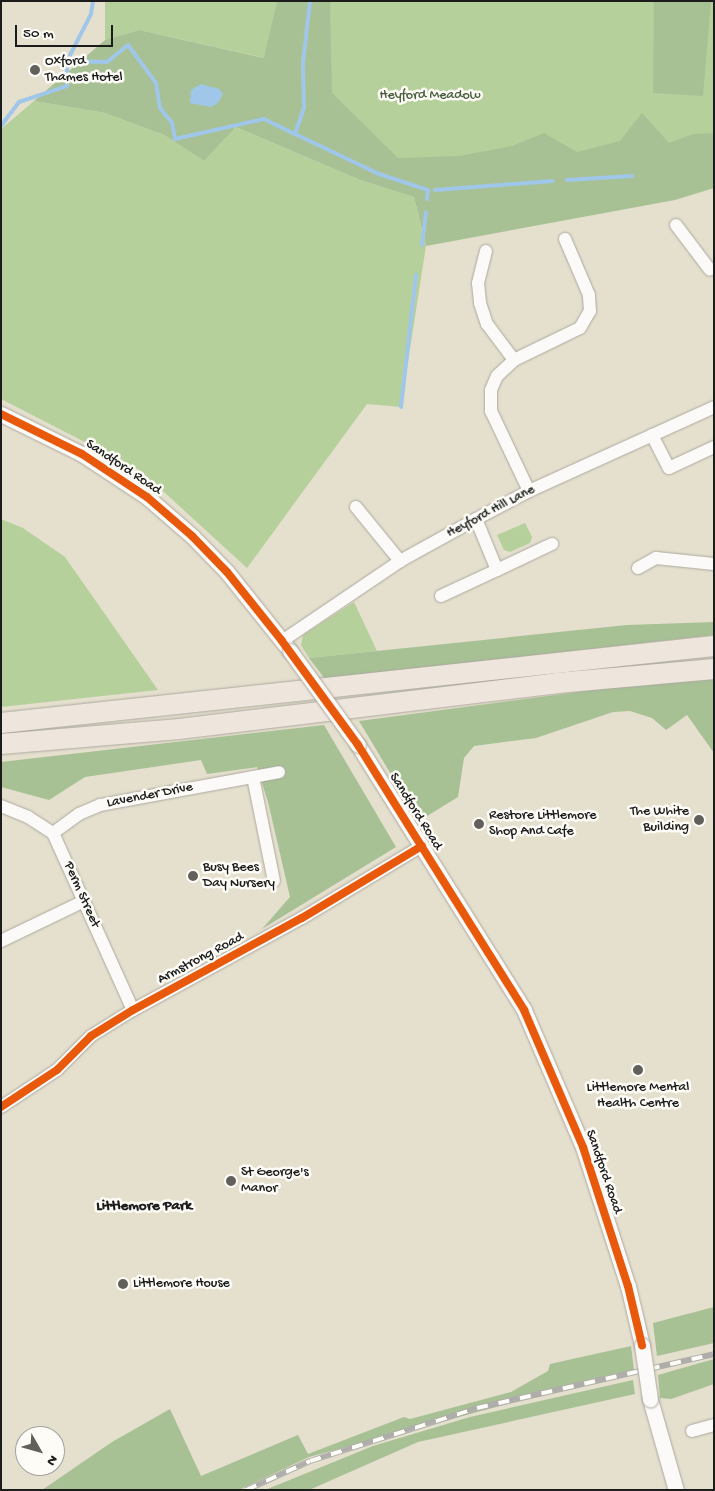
<!DOCTYPE html>
<style>
body{margin:0}
#map{position:relative;width:715px;height:1491px;overflow:hidden;background:#e5dfce;font-family:"Gochi Hand",sans-serif}
div>[style]{position:absolute}
[style*='--x']{left:calc(var(--x)*1px);top:calc(var(--y)*1px);width:calc(var(--w)*1px);rotate:calc(var(--a)*1deg)}
.green>*{inset:0;background:#b6d09c}
.forest>*{inset:0;background:#a7c195}
.water>*{inset:0;background:#a0c7e9}
.stream>*{height:4px;margin:-2px;padding:0 2px;transform-origin:2px;border-radius:2px;background:#a0c7e9}
.roads{filter:drop-shadow(0 0 1px #aca99e) drop-shadow(0 0 1px #aca99e)}
.minor>*{height:12px;margin:-6px;padding:0 6px;transform-origin:6px;border-radius:6px;background:#fbfaf8}
.tertiary>*{height:15px;margin:-7.5px;padding:0 7.5px;transform-origin:7.5px;border-radius:7.5px;background:#fbfaf8}
.primary>*{height:20px;margin:-10px;padding:0 10px;transform-origin:10px;border-radius:10px;background:#eee5dc}
.rail>*{height:5.5px;margin-top:-2.75px;transform-origin:0;background:repeating-linear-gradient(90deg,#fdfcf7 0 11px,#aeadaa 0 22px);box-sizing:border-box;border-block:1px solid #aeadaa}
.bridges{filter:drop-shadow(0 0 1px #aca99e) drop-shadow(0 0 1px #aca99e)}
.tertiary-bridge>*{height:15px;margin:-7.5px;padding:0 7.5px;transform-origin:7.5px;border-radius:7.5px;background:#fbfaf8}
.cycleway>*{height:8px;margin:-4px;padding:0 4px;transform-origin:4px;border-radius:4px;background:#e8590c}
.dots>*{width:14px;height:14px;translate:-50% -50%;box-sizing:border-box;border:2px solid #fdfcf7;border-radius:50%}
span{translate:-50% -50%;white-space:nowrap;text-align:center;line-height:1.15;-webkit-text-stroke:5px #fdfcf7;paint-order:stroke}
.poi-label{font-size:14px;color:#1c1c1c}
.left{translate:0 -50%;text-align:left}
.right{translate:-100% -50%;text-align:right}
.park-label{font-size:14px;color:#4a5f3f}
.street-label{font-size:14px;color:#1c1c1c}
.neighbourhood-label{font-size:15px;color:#1c1c1c;font-weight:700}
.frame{position:absolute;inset:0;border:2px solid #1c1c1c;pointer-events:none}
.north{position:absolute;left:15px;top:1426px;width:50px;height:50px;box-sizing:border-box;background:#fdfcf7;border:1px solid #a3a29f;border-radius:50%;rotate:128deg;font-size:14px;font-weight:700;line-height:20px;text-align:center;color:#1c1c1c}
.north::after{content:'';display:block;margin:auto;width:18px;height:22px;background:#62605a;clip-path:polygon(50% 0,100% 100%,50% 72%,0 100%)}
.scale{position:absolute;left:15px;top:25px;width:98px;height:22px;box-sizing:border-box;border:2px solid #1c1c1c;border-top:0;padding-left:6px;font-size:15px;line-height:18px;white-space:nowrap;color:#1c1c1c;-webkit-text-stroke:4px #fdfcf7;paint-order:stroke}
</style>
<div id="map">
<div class="green">
<div style="clip-path:polygon(105px 1px,277px 1px,265px 58px,139px 30px,105px 40px)"></div>
<div style="clip-path:polygon(297px 1px,714px 1px,714px 157px,366px 169px,290px 38px)"></div>
<div style="clip-path:polygon(34px 101px,105px 113px,164px 135px,204px 161px,236px 127px,360px 180px,414px 197px,426px 246px,401px 407px,367px 404px,247px 568px,141px 471px,1px 399px,1px 129px)"></div>
<div style="clip-path:polygon(1px 519px,23px 528px,65px 557px,158px 690px,1px 707px)"></div>
<div style="clip-path:polygon(525px 523px,532px 537px,530px 543px,510px 552px,504px 550px,497px 535px)"></div>
<div style="clip-path:polygon(354px 602px,377px 651px,309px 658px,301px 645px,303px 635px)"></div>
</div>
<div class="forest">
<div style="clip-path:polygon(277px 1px,330px 1px,332px 93px,398px 158px,459px 156px,512px 146px,544px 133px,577px 152px,620px 141px,642px 113px,669px 143px,693px 134px,714px 133px,714px 188px,675px 200px,426px 246px,414px 197px,360px 180px,236px 127px,204px 161px,164px 135px,105px 113px,34px 101px,105px 40px,139px 30px,264px 58px)"></div>
<div style="clip-path:polygon(654px 1px,711px 1px,703px 96px,653px 93px)"></div>
<div style="clip-path:polygon(714px 622px,714px 635px,325px 679px,309px 658px,627px 625px)"></div>
<div style="clip-path:polygon(714px 678px,714px 753px,687px 715px,666px 730px,652px 718px,630px 711px,613px 712px,536px 738px,474px 746px,464px 758px,458px 797px,419px 821px,359px 721px,601px 689px)"></div>
<div style="clip-path:polygon(324px 725px,396px 847px,262px 929px,290px 897px,268px 802px,257px 767px,207px 774px,201px 760px,85px 777px,49px 800px,1px 787px,1px 762px)"></div>
<div style="clip-path:polygon(714px 1307px,714px 1343px,657px 1356px,653px 1323px)"></div>
<div style="clip-path:polygon(631px 1346px,634px 1370px,309px 1457px,239px 1490px,42px 1490px,112px 1442px,170px 1409px,201px 1476px,298px 1435px,308px 1454px,404px 1417px,410px 1419px,511px 1392px,548px 1371px,550px 1364px)"></div>
<div style="clip-path:polygon(714px 1359px,714px 1384px,671px 1399px,660px 1398px,658px 1375px)"></div>
<div style="clip-path:polygon(633px 1380px,635px 1394px,418px 1442px,309px 1490px,265px 1490px,373px 1446px,470px 1417px)"></div>
</div>
<div class="water">
<div style="clip-path:polygon(201px 84px,219px 89px,223px 94px,218px 103px,211px 107px,190px 103px,191px 90px)"></div>
</div>
<div class="stream">
<div style="--x:67;--y:61;--w:53;--a:-62.9"></div>
<div style="--x:91;--y:14;--w:13;--a:-81"></div>
<div style="--x:1;--y:126;--w:30;--a:-53"></div>
<div style="--x:19;--y:102;--w:51;--a:-18.4"></div>
<div style="--x:67;--y:86;--w:25;--a:-90"></div>
<div style="--x:67;--y:61;--w:40;--a:1.4"></div>
<div style="--x:107;--y:62;--w:27;--a:-39"></div>
<div style="--x:128;--y:45;--w:47;--a:53.6"></div>
<div style="--x:156;--y:83;--w:25;--a:81"></div>
<div style="--x:160;--y:108;--w:19;--a:51"></div>
<div style="--x:172;--y:123;--w:16;--a:79"></div>
<div style="--x:175;--y:139;--w:91;--a:-12.7"></div>
<div style="--x:264;--y:119;--w:34;--a:26"></div>
<div style="--x:295;--y:134;--w:28;--a:-71"></div>
<div style="--x:304;--y:108;--w:45;--a:-91.3"></div>
<div style="--x:303;--y:63;--w:62;--a:-83.6"></div>
<div style="--x:295;--y:134;--w:93;--a:25.5"></div>
<div style="--x:379;--y:174;--w:52;--a:18.1"></div>
<div style="--x:428;--y:190;--w:9;--a:96"></div>
<div style="--x:567;--y:180;--w:65;--a:-3.5"></div>
<div style="--x:435;--y:190;--w:118;--a:-4.4"></div>
<div style="--x:422;--y:245;--w:33;--a:-83"></div>
<div style="--x:401;--y:407;--w:133;--a:-83.5"></div>
</div>
<div class="roads">
<div class="minor">
<div style="--x:676;--y:225;--w:56;--a:52.9"></div>
<div style="--x:486;--y:251;--w:33;--a:104"></div>
<div style="--x:478;--y:283;--w:20;--a:84"></div>
<div style="--x:480;--y:303;--w:22;--a:72"></div>
<div style="--x:487;--y:324;--w:45;--a:53.1"></div>
<div style="--x:652;--y:435;--w:37;--a:63"></div>
<div style="--x:669;--y:468;--w:50;--a:-25"></div>
<div style="--x:529;--y:491;--w:89;--a:-115.4"></div>
<div style="--x:491;--y:411;--w:21;--a:-90"></div>
<div style="--x:491;--y:390;--w:15;--a:-67"></div>
<div style="--x:497;--y:376;--w:23;--a:-43"></div>
<div style="--x:514;--y:360;--w:73;--a:-25.9"></div>
<div style="--x:580;--y:328;--w:20;--a:-60"></div>
<div style="--x:590;--y:311;--w:16;--a:-94"></div>
<div style="--x:589;--y:295;--w:61;--a:-113.2"></div>
<div style="--x:356;--y:507;--w:70;--a:50.8"></div>
<div style="--x:476;--y:519;--w:55;--a:67.6"></div>
<div style="--x:497;--y:570;--w:61;--a:-25.3"></div>
<div style="--x:638;--y:568;--w:21;--a:-29"></div>
<div style="--x:656;--y:558;--w:58;--a:5.9"></div>
<div style="--x:441;--y:596;--w:62;--a:-24.9"></div>
<div style="--x:282;--y:641;--w:143;--a:-34.1"></div>
<div style="--x:400;--y:561;--w:87;--a:-28.9"></div>
<div style="--x:476;--y:519;--w:60;--a:-27.8"></div>
<div style="--x:529;--y:491;--w:203;--a:-24.4"></div>
<div style="--x:253;--y:777;--w:106;--a:78.6"></div>
<div style="--x:1;--y:806;--w:29;--a:22"></div>
<div style="--x:28;--y:817;--w:30;--a:33"></div>
<div style="--x:53;--y:833;--w:194;--a:65.7"></div>
<div style="--x:53;--y:833;--w:32;--a:-36"></div>
<div style="--x:79;--y:814;--w:23;--a:-23"></div>
<div style="--x:100;--y:805;--w:182;--a:-10.4"></div>
<div style="--x:1;--y:941;--w:92;--a:-25.7"></div>
<div style="--x:1;--y:1107;--w:67;--a:-33.5"></div>
<div style="--x:57;--y:1070;--w:48;--a:-45"></div>
<div style="--x:91;--y:1036;--w:49;--a:-31.8"></div>
<div style="--x:133;--y:1010;--w:192;--a:-28.6"></div>
<div style="--x:302;--y:918;--w:140;--a:-31"></div>
<div style="--x:692;--y:1431;--w:23;--a:-15"></div>
</div>
<div class="tertiary">
<div style="--x:1;--y:414;--w:90;--a:26.3"></div>
<div style="--x:82;--y:454;--w:78;--a:33.5"></div>
<div style="--x:147;--y:497;--w:60;--a:40.9"></div>
<div style="--x:192;--y:536;--w:50;--a:45.8"></div>
<div style="--x:227;--y:572;--w:101;--a:51.4"></div>
<div style="--x:358;--y:745;--w:313;--a:57.9"></div>
<div style="--x:524;--y:1010;--w:149;--a:66.7"></div>
<div style="--x:583;--y:1147;--w:146;--a:72.1"></div>
<div style="--x:628;--y:1286;--w:61;--a:76.7"></div>
<div style="--x:650;--y:1399;--w:95;--a:74.1"></div>
</div>
<div class="primary">
<div style="--x:1;--y:723;--w:717;--a:-6.16"></div>
<div style="--x:1;--y:744;--w:179;--a:-4.8"></div>
<div style="--x:179;--y:729;--w:381;--a:-6.9"></div>
<div style="--x:557;--y:683;--w:158;--a:-5.1"></div>
</div>
</div>
<div class="rail">
<div style="--x:246;--y:1490;--w:70;--a:-24.4"></div>
<div style="--x:310;--y:1461;--w:175;--a:-17.6"></div>
<div style="--x:477;--y:1408;--w:243;--a:-12.8"></div>
</div>
<div class="bridges">
<div class="tertiary-bridge">
<div style="--x:290;--y:651;--w:116;--a:54.1"></div>
<div style="--x:642;--y:1345;--w:55;--a:81.6"></div>
</div>
</div>
<div class="cycleway">
<div style="--x:1;--y:414;--w:90;--a:26.3"></div>
<div style="--x:82;--y:454;--w:78;--a:33.5"></div>
<div style="--x:147;--y:497;--w:60;--a:40.9"></div>
<div style="--x:192;--y:536;--w:50;--a:45.8"></div>
<div style="--x:227;--y:572;--w:88;--a:51.4"></div>
<div style="--x:282;--y:641;--w:129;--a:53.8"></div>
<div style="--x:358;--y:745;--w:313;--a:57.9"></div>
<div style="--x:524;--y:1010;--w:149;--a:66.7"></div>
<div style="--x:583;--y:1147;--w:146;--a:72.1"></div>
<div style="--x:628;--y:1286;--w:61;--a:76.7"></div>
<div style="--x:1;--y:1107;--w:67;--a:-33.5"></div>
<div style="--x:57;--y:1070;--w:48;--a:-45"></div>
<div style="--x:91;--y:1036;--w:49;--a:-31.8"></div>
<div style="--x:133;--y:1010;--w:192;--a:-28.6"></div>
<div style="--x:302;--y:918;--w:140;--a:-31"></div>
</div>
<div class="dots">
<div style="left:35px;top:70px;background:#62605a"></div>
<div style="left:699px;top:820px;background:#62605a"></div>
<div style="left:479px;top:824px;background:#62605a"></div>
<div style="left:193px;top:876px;background:#62605a"></div>
<div style="left:638px;top:1070px;background:#62605a"></div>
<div style="left:231px;top:1181px;background:#62605a"></div>
<div style="left:123px;top:1284px;background:#62605a"></div>
</div>
<div class="poi-label">
<span class="left" style="left:45px;top:70px">Oxford<br>Thames Hotel</span>
<span class="right" style="left:689px;top:820px">The White<br>Building</span>
<span class="left" style="left:489px;top:824px">Restore Littlemore<br>Shop And Cafe</span>
<span class="left" style="left:203px;top:876px">Busy Bees<br>Day Nursery</span>
<span style="left:638px;top:1096px">Littlemore Mental<br>Health Centre</span>
<span class="left" style="left:241px;top:1181px">St George's<br>Manor</span>
<span class="left" style="left:133px;top:1284px">Littlemore House</span>
</div>
<div class="park-label">
<span style="left:430px;top:96px">Heyford Meadow</span>
</div>
<div class="street-label">
<span style="left:123px;top:468px;rotate:34deg">Sandford Road</span>
<span style="left:491px;top:512px;rotate:-28deg">Heyford Hill Lane</span>
<span style="left:150px;top:796px;rotate:-11deg">Lavender Drive</span>
<span style="left:415px;top:812px;rotate:58deg">Sandford Road</span>
<span style="left:81px;top:895px;rotate:66deg">Perm Street</span>
<span style="left:201px;top:959px;rotate:-28deg">Armstrong Road</span>
<span style="left:603px;top:1172px;rotate:71deg">Sandford Road</span>
</div>
<div class="neighbourhood-label">
<span style="left:144px;top:1207px">Littlemore Park</span>
</div>
<div class="frame"></div>
<div class="north">N</div>
<div class="scale">50 m</div>
</div>
